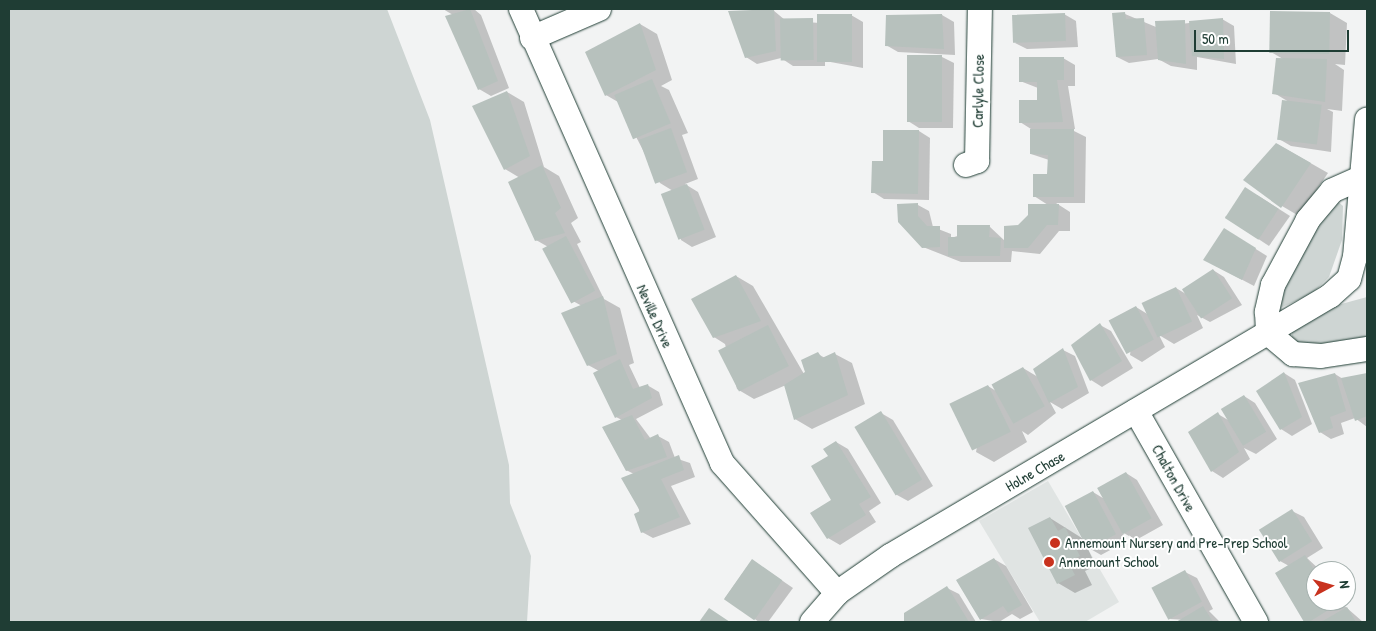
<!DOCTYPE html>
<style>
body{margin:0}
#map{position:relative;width:1376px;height:631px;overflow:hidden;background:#f2f3f3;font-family:"Patrick Hand",sans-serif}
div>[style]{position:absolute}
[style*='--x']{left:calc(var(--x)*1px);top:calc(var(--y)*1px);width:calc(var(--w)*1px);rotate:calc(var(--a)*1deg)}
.built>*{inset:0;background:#e0e4e3}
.green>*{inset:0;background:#ced5d3}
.shadow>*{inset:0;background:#0003}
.building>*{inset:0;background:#b7c1bd;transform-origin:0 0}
.roads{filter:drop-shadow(0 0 1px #1f3d34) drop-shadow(0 0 1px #1f3d34)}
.minor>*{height:24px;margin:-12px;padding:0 12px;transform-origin:12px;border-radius:12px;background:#fff}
.dots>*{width:14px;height:14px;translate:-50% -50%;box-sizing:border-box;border:2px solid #fff;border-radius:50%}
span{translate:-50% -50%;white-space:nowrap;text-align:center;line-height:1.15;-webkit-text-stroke:4px #fff;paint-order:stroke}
.street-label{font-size:15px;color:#1f3d34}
.poi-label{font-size:15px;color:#1f3d34}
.left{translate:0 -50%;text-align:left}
.frame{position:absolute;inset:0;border:10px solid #1f3d34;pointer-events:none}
.north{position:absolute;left:1306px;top:561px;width:50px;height:50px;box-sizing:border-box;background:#fff;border:1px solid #a5b1ae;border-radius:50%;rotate:84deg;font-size:14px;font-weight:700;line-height:20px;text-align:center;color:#1f3d34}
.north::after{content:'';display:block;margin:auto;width:18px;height:22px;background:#c8321e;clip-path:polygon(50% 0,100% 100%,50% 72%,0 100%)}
.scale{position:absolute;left:1194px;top:30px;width:155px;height:22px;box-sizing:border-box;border:2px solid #1f3d34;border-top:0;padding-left:6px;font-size:15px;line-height:18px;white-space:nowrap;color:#1f3d34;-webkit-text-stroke:4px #fff;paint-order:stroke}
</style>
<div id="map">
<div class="built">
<div style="clip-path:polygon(1048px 481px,1119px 602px,1085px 622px,1040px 622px,979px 521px)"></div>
</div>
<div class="green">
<div style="clip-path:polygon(9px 9px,387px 9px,430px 120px,509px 465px,510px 503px,531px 556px,527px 622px,9px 622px)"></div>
<div style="clip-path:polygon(1336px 200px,1343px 206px,1342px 240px,1329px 277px,1313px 293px,1276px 310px,1287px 261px)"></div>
<div style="clip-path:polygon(1367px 297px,1367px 342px,1305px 348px,1292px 340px,1292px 332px,1334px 306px)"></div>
</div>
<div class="shadow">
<div style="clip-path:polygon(443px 9px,474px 9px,481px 15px,509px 88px,491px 96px,479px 89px,453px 15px)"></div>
<div style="clip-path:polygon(773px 10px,785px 20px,819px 23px,851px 15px,863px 22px,863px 68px,825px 61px,825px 66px,793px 66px,781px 58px,757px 64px,746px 57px)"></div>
<div style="clip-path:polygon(1330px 13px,1347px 23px,1345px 65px,1335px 64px,1344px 70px,1342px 111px,1327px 109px,1333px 112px,1331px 152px,1291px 146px,1279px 139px,1289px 102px,1274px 93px,1283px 59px,1271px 52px)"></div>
<div style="clip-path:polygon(1064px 14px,1076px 21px,1078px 47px,1027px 49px,1015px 43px)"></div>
<div style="clip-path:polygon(1125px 14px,1156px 27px,1222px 19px,1234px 26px,1236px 64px,1197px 57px,1197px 70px,1171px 66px,1158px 59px,1129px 63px,1117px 57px)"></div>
<div style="clip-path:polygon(942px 15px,954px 22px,955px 55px,898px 52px,886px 45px)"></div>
<div style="clip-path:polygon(640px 24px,657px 34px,672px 80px,661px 86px,669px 90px,688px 133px,682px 135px,698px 179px,685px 184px,698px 192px,716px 237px,692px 247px,681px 240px,673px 191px,660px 183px,618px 102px,606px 95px)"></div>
<div style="clip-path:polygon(908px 56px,942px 57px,954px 63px,953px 128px,919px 128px,908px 121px)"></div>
<div style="clip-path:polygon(1063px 58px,1075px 65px,1075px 86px,1068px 86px,1075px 129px,1070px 129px,1086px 137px,1085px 203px,1056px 203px,1070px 212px,1070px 231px,1059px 231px,1040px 254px,1012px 251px,1011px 262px,961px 262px,923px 247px,899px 222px,918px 205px,929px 211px,933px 227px,951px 234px,951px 238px,989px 226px,1006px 242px,1048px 205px,1034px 196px,1049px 175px,1049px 160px,1031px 154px,1031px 129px,1020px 122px,1038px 101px,1038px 88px,1020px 81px)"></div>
<div style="clip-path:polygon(507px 92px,524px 102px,544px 167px,559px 176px,578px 218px,571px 223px,581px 242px,577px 244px,604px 299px,620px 308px,634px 363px,629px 365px,640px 388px,647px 385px,659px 392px,663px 405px,636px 419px,651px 439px,658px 436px,669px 442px,675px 458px,690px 463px,695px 477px,671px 486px,691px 524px,653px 538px,642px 532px,634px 474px,626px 470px,622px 420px,616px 417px,599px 371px,588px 365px,582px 306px,571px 300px,550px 248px,536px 240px,520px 178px,505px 169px)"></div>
<div style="clip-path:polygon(919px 131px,930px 138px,929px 200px,884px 199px,873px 192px,884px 162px)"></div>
<div style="clip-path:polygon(1277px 144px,1328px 173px,1299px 216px,1282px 206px)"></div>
<div style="clip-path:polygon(1257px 195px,1290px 216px,1269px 246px,1225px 217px)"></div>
<div style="clip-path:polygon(1235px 236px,1267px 256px,1254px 286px,1216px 266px)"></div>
<div style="clip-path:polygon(1213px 270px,1224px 277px,1242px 305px,1210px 322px,1197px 315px,1203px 328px,1174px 344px,1159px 335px,1165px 347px,1142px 362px,1130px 355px,1136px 307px,1149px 315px,1176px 288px,1186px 294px)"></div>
<div style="clip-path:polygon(736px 276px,753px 286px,804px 374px,818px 354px,825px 358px,835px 354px,852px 363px,865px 404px,812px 429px,795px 419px,786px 385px,754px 399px,737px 389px,725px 344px,714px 337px)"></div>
<div style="clip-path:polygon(1100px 325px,1111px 331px,1133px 368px,1102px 387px,1091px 380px)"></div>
<div style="clip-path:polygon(1063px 350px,1075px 356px,1089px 393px,1062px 409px,1050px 402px,1056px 413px,1028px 435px,1022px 431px,1027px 442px,994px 462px,976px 452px,988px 386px,996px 391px,1023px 368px,1038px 377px)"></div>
<div style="clip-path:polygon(1284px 373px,1295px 380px,1312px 424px,1292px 436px,1281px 429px)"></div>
<div style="clip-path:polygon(1335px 374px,1343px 379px,1367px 374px,1367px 427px,1355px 418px,1341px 423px,1344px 434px,1331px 439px,1320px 432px)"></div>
<div style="clip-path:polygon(1244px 396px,1255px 403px,1277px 439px,1256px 454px,1244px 448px,1250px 459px,1223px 478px,1212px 471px,1218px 414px,1228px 420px)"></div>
<div style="clip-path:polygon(881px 413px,893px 420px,933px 486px,908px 501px,897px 495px)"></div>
<div style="clip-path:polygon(836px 442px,848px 449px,881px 503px,869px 511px,876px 522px,840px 545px,828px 538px,833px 500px,830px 456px)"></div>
<div style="clip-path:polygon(1126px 473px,1137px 480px,1163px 525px,1136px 540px,1122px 532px,1127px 541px,1101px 555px,1087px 547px,1096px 566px,1085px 571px,1092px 585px,1075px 593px,1058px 583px,1050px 518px,1085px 540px,1093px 492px,1106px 500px)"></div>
<div style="clip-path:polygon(1292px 511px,1304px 517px,1323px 548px,1307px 558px,1321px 571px,1316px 571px,1316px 601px,1339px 601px,1363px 622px,1306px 622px,1277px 574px,1289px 566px,1280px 561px)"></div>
<div style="clip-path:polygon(994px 559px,1006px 566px,1033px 612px,1020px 619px,1012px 614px,999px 622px,981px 619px)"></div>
<div style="clip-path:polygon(752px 560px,793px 588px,768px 622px,759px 622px,725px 598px)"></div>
<div style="clip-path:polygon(1185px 572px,1197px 578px,1213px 609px,1209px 611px,1220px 622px,1170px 619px)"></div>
<div style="clip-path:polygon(947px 588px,959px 594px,976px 622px,905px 622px)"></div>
</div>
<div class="building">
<div style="clip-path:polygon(470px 9px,498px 81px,478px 90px,445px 16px)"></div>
<div style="clip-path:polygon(774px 9px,776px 51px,745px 58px,728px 11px)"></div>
<div style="left:1270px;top:11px;width:60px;height:42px;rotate:1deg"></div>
<div style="clip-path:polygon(1125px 12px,1126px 19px,1144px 18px,1147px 55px,1116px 57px,1112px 13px)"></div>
<div style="left:1065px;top:13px;width:28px;height:53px;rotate:88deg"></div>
<div style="left:852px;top:14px;width:48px;height:35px;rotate:90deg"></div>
<div style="clip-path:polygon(942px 14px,944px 49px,885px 46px,886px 15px)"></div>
<div style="left:813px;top:18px;width:42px;height:33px;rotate:89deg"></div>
<div style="clip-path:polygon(1223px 18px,1224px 59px,1192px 56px,1189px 21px)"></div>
<div style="clip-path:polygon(1185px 20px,1186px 64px,1158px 60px,1155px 21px)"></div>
<div style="clip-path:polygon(640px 23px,656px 70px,605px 96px,585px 52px)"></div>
<div style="left:907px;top:55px;width:35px;height:67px"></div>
<div style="clip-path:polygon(1019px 57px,1064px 57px,1064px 80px,1057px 80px,1063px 122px,1019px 123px,1019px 100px,1037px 100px,1037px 82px,1019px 82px)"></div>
<div style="clip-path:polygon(1276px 58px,1327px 59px,1325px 102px,1272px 94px)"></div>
<div style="left:652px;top:79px;width:48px;height:41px;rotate:67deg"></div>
<div style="clip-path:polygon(507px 91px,530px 156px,504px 170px,472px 106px)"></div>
<div style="left:1282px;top:100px;width:40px;height:40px;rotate:7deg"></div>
<div style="left:671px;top:128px;width:47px;height:34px;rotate:70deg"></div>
<div style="clip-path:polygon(1030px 129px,1074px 129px,1074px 197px,1033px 197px,1033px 174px,1047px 174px,1048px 155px,1030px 154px)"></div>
<div style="clip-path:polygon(883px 130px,919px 130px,918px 194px,871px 193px,872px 161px,883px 161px)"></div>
<div style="clip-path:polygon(1276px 143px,1311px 163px,1281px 208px,1243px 180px)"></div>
<div style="clip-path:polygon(542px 165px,561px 208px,555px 213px,565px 233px,535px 241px,508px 182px)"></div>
<div style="left:687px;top:184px;width:49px;height:28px;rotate:69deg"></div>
<div style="left:1245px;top:187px;width:40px;height:37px;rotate:33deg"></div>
<div style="clip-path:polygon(918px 203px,918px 216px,927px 226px,940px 226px,940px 247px,922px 248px,898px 222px,897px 204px)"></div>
<div style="clip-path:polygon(1028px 204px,1059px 204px,1058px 225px,1047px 225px,1028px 248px,1004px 248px,1004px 226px,1018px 225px,1028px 215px)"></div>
<div style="clip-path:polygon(957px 225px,990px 225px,989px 237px,1001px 238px,1000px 256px,948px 256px,948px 237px,957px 237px)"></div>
<div style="clip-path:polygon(1224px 228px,1256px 248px,1242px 280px,1203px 260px)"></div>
<div style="left:566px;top:236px;width:62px;height:27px;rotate:62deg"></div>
<div style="left:1213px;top:269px;width:35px;height:37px;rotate:57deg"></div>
<div style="clip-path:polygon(736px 275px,761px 321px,713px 338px,691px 299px)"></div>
<div style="left:1176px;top:287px;width:38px;height:38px;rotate:65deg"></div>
<div style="clip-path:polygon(603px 296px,617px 354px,587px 366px,561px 313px)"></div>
<div style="left:1136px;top:306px;width:38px;height:31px;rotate:62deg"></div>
<div style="clip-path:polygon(1100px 323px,1122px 361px,1090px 381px,1071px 345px)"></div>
<div style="left:768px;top:325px;width:46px;height:56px;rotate:63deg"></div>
<div style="clip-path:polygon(1063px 348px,1078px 387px,1049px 403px,1033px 369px)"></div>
<div style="clip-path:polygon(818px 352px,822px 358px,835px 352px,848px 395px,794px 420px,784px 385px,805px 372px,801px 360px)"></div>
<div style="clip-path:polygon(620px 359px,633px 389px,648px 384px,652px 398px,615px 418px,593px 373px)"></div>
<div style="left:1023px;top:367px;width:45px;height:36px;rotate:61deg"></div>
<div style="clip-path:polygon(1284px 372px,1302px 417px,1280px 430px,1256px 391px)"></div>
<div style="clip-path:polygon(1335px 373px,1346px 411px,1330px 417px,1333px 428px,1319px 433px,1298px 383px)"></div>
<div style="clip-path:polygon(1367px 373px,1367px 416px,1355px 421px,1341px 378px)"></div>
<div style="left:988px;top:385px;width:52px;height:43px;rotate:64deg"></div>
<div style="left:1244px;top:395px;width:43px;height:27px;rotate:59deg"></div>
<div style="left:881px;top:411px;width:80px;height:31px;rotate:59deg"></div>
<div style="clip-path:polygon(1218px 412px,1239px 452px,1211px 472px,1188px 432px)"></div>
<div style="clip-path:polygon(632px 415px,645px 440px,658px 434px,667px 457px,626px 471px,602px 427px)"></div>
<div style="clip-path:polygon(836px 441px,871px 497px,859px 504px,866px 515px,827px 539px,810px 513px,831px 500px,811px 466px,828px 456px,823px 449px)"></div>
<div style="clip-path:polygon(679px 455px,684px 470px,661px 479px,680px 517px,641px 533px,634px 514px,640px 511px,621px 478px)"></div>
<div style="left:1126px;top:472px;width:53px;height:33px;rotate:61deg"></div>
<div style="left:1093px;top:491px;width:49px;height:32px;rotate:62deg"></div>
<div style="left:1292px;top:509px;width:38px;height:39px;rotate:58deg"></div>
<div style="clip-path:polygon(1050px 517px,1058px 531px,1065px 527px,1080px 556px,1068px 562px,1075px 575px,1057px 584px,1028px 528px)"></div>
<div style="clip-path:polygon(1305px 555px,1316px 573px,1316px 601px,1332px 601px,1335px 606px,1309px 622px,1304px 622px,1275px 573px)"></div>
<div style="clip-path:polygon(994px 558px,1022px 605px,1008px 613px,1003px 606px,980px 620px,956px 580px)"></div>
<div style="left:752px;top:559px;width:37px;height:49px;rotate:35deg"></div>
<div style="left:1185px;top:570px;width:36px;height:38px;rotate:62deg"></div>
<div style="clip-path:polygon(947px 586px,969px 622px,904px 622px,904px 613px)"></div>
<div style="clip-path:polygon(1203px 606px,1213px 622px,1176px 622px)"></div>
<div style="clip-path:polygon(1347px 607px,1356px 622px,1321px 622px)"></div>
<div style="clip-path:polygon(709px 608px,730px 622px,699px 622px)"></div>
</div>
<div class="roads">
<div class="minor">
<div style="--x:521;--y:9;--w:497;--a:66.1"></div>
<div style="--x:722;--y:463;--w:174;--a:48.5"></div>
<div style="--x:532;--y:38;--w:73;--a:-23.4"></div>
<div style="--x:966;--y:165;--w:12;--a:-20"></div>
<div style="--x:977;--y:161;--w:152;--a:-88.9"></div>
<div style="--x:1363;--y:177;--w:34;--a:156"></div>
<div style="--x:1332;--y:191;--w:38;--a:130"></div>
<div style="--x:1308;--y:220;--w:74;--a:118.3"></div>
<div style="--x:1273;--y:285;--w:28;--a:103"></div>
<div style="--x:1267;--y:312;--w:21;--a:87"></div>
<div style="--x:1268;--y:333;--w:33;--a:40"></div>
<div style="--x:1293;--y:354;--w:28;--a:4"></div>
<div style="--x:1321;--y:356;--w:47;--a:-8.7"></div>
<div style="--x:1136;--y:411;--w:243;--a:60.4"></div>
<div style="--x:812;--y:622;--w:38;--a:-49"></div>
<div style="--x:837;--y:593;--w:65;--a:-34.9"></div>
<div style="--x:890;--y:556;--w:511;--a:-30.58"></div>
<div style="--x:1330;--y:296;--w:25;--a:-42"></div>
<div style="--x:1349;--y:279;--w:23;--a:-75"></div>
<div style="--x:1355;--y:257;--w:138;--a:-85"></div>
</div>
</div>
<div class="dots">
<div style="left:1055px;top:543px;background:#c8321e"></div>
<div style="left:1049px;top:562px;background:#c8321e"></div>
</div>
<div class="street-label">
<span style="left:978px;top:91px;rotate:-89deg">Carlyle Close</span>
<span style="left:655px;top:316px;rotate:66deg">Neville Drive</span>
<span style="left:1035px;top:471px;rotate:-30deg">Holne Chase</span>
<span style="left:1174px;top:478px;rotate:61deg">Chalton Drive</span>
</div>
<div class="poi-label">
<span class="left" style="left:1065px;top:543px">Annemount Nursery and Pre-Prep School</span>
<span class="left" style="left:1059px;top:562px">Annemount School</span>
</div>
<div class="frame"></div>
<div class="north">N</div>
<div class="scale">50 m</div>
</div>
